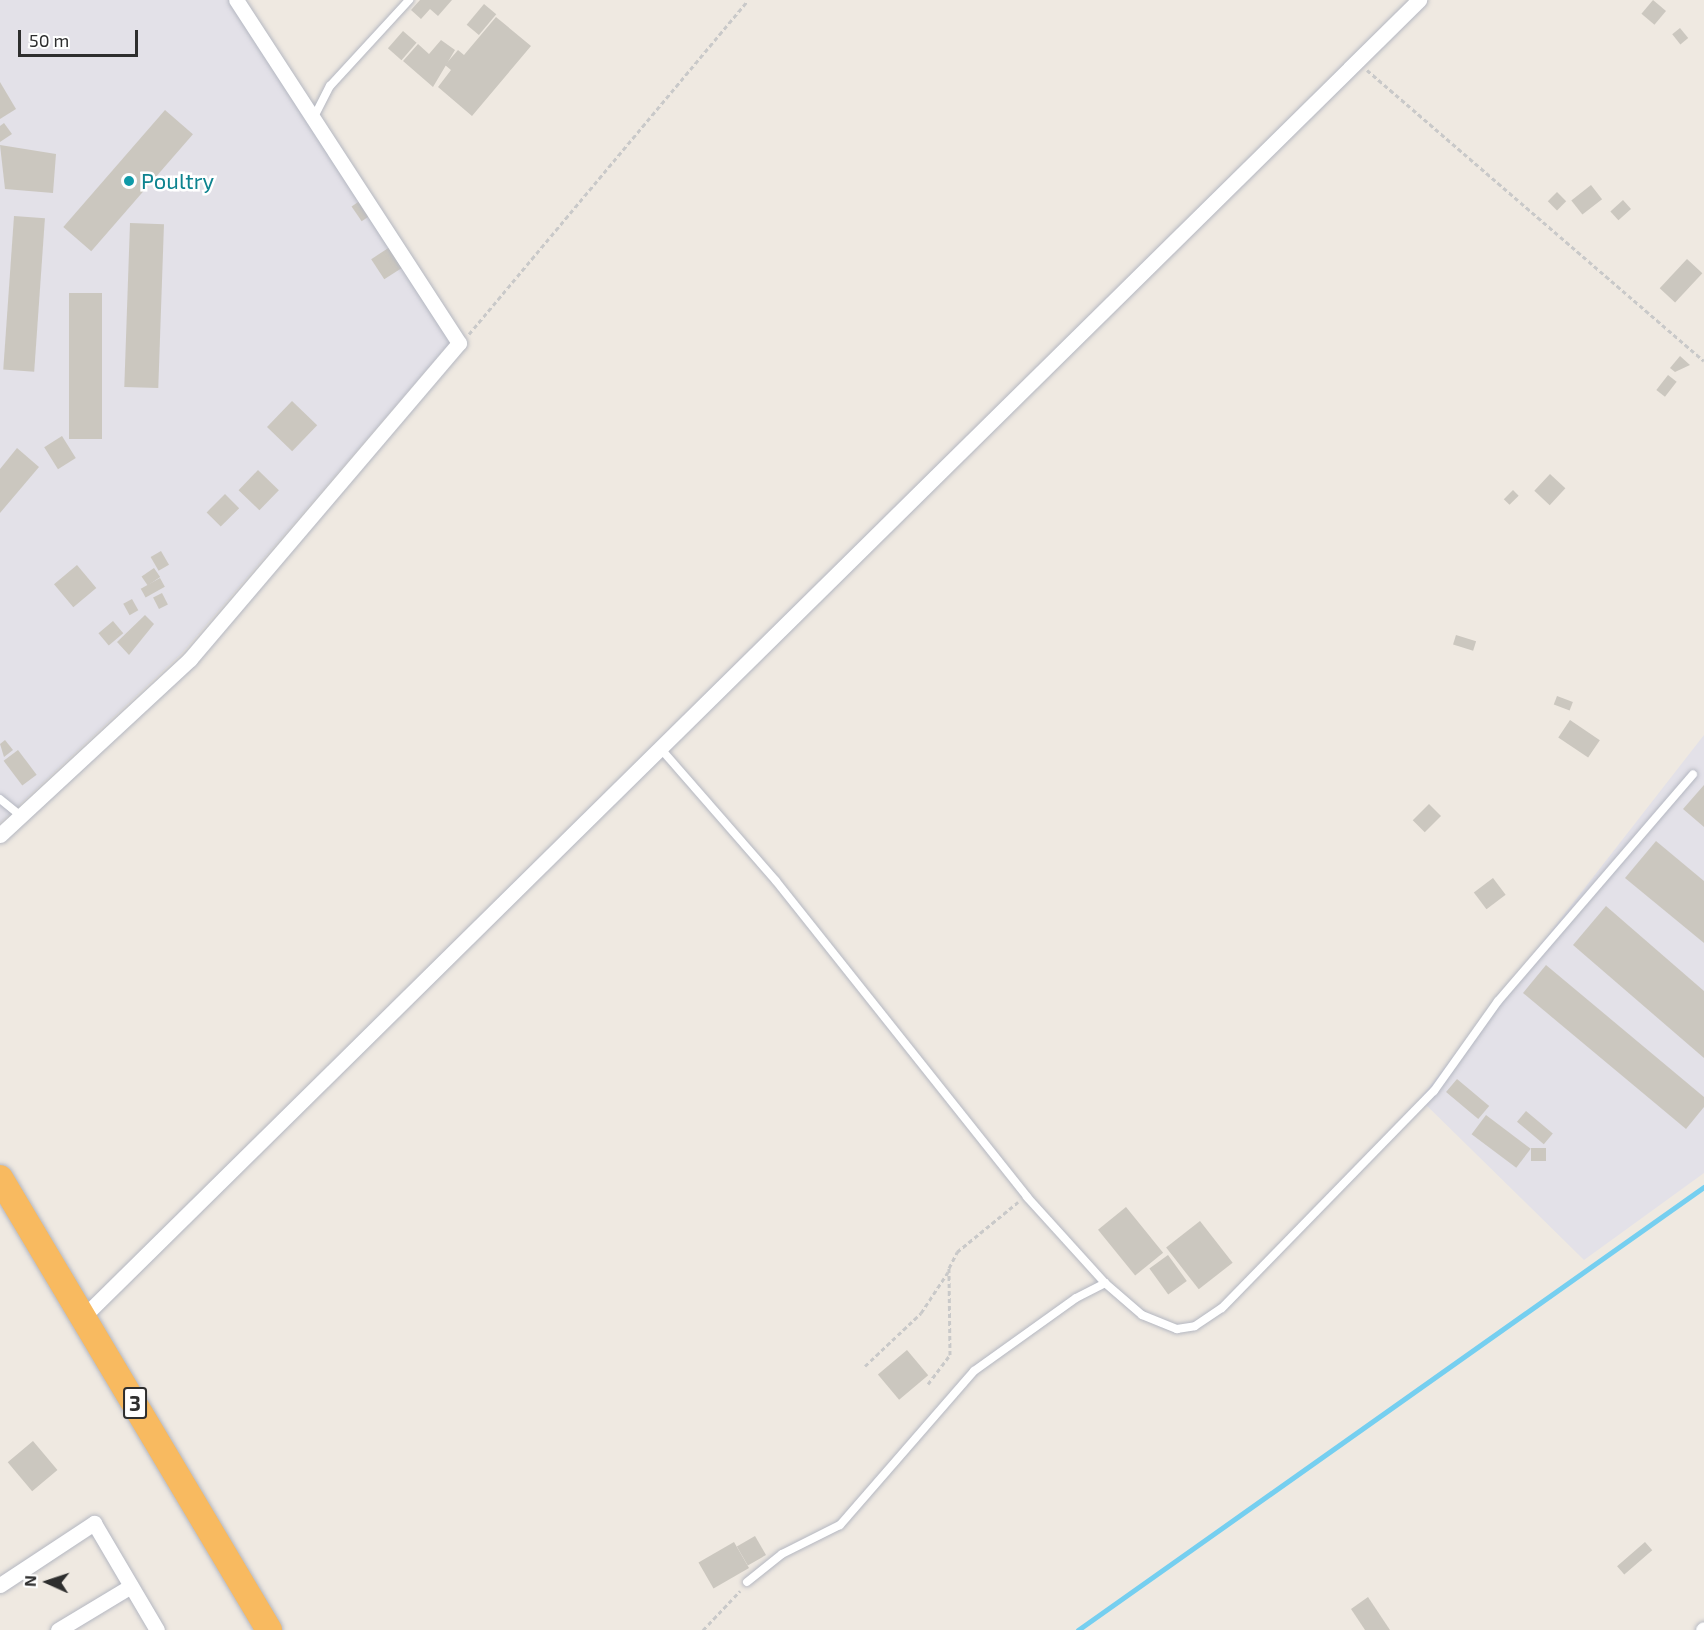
<!DOCTYPE html>
<style>
body{margin:0}
#map{position:relative;width:1704px;height:1630px;overflow:hidden;background:#efe9e1;font-family:"Exo 2",sans-serif}
div>[style]{position:absolute}
[style*='--x']{left:calc(var(--x)*1px);top:calc(var(--y)*1px);width:calc(var(--w)*1px);rotate:calc(var(--a)*1deg)}
.industrial>*{inset:0;background:#e3e1e8}
.stream>*{height:4.5px;margin:-2.25px;padding:0 2.25px;transform-origin:2.25px;border-radius:2.25px;background:#75cff0}
.building>*{inset:0;background:#cbc7bf;transform-origin:0 0}
.path>*{height:3px;margin-top:-1.5px;transform-origin:0;background:repeating-linear-gradient(90deg,#c9c9c9 0 4.5px,transparent 0 7.5px)}
.roads{filter:drop-shadow(0 0 2px #b4b7c1) drop-shadow(0 0 2px #b4b7c1)}
.service>*{height:8px;margin:-4px;padding:0 4px;transform-origin:4px;border-radius:4px;background:#fff}
.minor>*{height:15px;margin:-7.5px;padding:0 7.5px;transform-origin:7.5px;border-radius:7.5px;background:#fff}
.trunk>*{height:26px;margin:-13px;padding:0 13px;transform-origin:13px;border-radius:13px;background:#f8ba60}
.dots>*{width:16px;height:16px;translate:-50% -50%;box-sizing:border-box;border:3px solid #fff;border-radius:50%}
span{translate:-50% -50%;white-space:nowrap;text-align:center;line-height:1.15;-webkit-text-stroke:5px #fff;paint-order:stroke}
.shield-label span{padding:2px 4px;background:#fff;border:2px solid;border-radius:4px;-webkit-text-stroke-width:0}
.shield-label{font-size:21px;color:#2e2e2e;font-weight:700}
.culture-label{font-size:22px;color:#0d838f}
.left{translate:0 -50%;text-align:left}
.north{position:absolute;left:18px;top:1552px;width:60px;height:60px;-webkit-text-stroke:4px #fff;paint-order:stroke;rotate:273deg;font-size:16px;font-weight:700;line-height:24px;text-align:center;color:#2e2e2e}
.north::after{content:'';display:block;margin:auto;width:21px;height:27px;background:#2e2e2e;clip-path:polygon(50% 0,100% 100%,50% 72%,0 100%)}
.scale{position:absolute;left:18px;top:30px;width:120px;height:27px;box-sizing:border-box;border:3px solid #2e2e2e;border-top:0;padding-left:8px;font-size:18px;line-height:21px;white-space:nowrap;color:#2e2e2e;-webkit-text-stroke:4px #fff;paint-order:stroke}
</style>
<div id="map">
<div class="industrial">
<div style="clip-path:polygon(0 0,234px 0,453px 339px,182px 653px,0 823px)"></div>
<div style="clip-path:polygon(1704px 735px,1704px 1173px,1584px 1260px,1420px 1099px)"></div>
</div>
<div class="stream">
<div style="--x:1078;--y:1630;--w:767;--a:-35.29"></div>
</div>
<div class="building">
<div style="clip-path:polygon(420px 0,452px 0,438px 16px,430px 9px,421px 19px,411px 10px)"></div>
<div style="left:1653px;top:0;width:17px;height:18px;rotate:40deg"></div>
<div style="left:484px;top:4px;width:16px;height:27px;rotate:40deg"></div>
<div style="clip-path:polygon(496px 17px,531px 46px,472px 116px,438px 87px,451px 70px,445px 65px,458px 50px,464px 55px)"></div>
<div style="left:1680px;top:28px;width:13px;height:10px;rotate:51deg"></div>
<div style="left:403px;top:31px;width:18px;height:23px;rotate:41deg"></div>
<div style="clip-path:polygon(441px 40px,455px 50px,433px 87px,403px 61px,418px 44px,429px 54px)"></div>
<div style="clip-path:polygon(0 82px,16px 109px,0 119px)"></div>
<div style="left:165px;top:110px;width:37px;height:155px;rotate:41deg"></div>
<div style="clip-path:polygon(4px 123px,12px 134px,0 142px,0 126px)"></div>
<div style="clip-path:polygon(0 145px,56px 154px,53px 193px,5px 189px)"></div>
<div style="left:1591px;top:185px;width:18px;height:25px;rotate:52deg"></div>
<div style="left:1557px;top:192px;width:13px;height:13px;rotate:45deg"></div>
<div style="left:364px;top:198px;width:18px;height:15px;rotate:56deg"></div>
<div style="left:1623px;top:200px;width:12px;height:17px;rotate:48deg"></div>
<div style="left:14px;top:216px;width:31px;height:154px;rotate:4deg"></div>
<div style="left:130px;top:223px;width:34px;height:164px;rotate:2deg"></div>
<div style="left:393px;top:245px;width:24px;height:26px;rotate:57deg"></div>
<div style="left:1687px;top:259px;width:21px;height:40px;rotate:43deg"></div>
<div style="left:69px;top:293px;width:33px;height:146px"></div>
<div style="clip-path:polygon(1680px 356px,1690px 365px,1675px 372px,1670px 368px)"></div>
<div style="left:1668px;top:375px;width:11px;height:19px;rotate:38deg"></div>
<div style="left:292px;top:401px;width:35px;height:36px;rotate:44deg"></div>
<div style="left:62px;top:436px;width:26px;height:21px;rotate:58deg"></div>
<div style="clip-path:polygon(17px 448px,39px 467px,0 513px,0 469px)"></div>
<div style="left:258px;top:470px;width:29px;height:28px;rotate:44deg"></div>
<div style="left:1550px;top:474px;width:21px;height:23px;rotate:43deg"></div>
<div style="left:1513px;top:490px;width:8px;height:13px;rotate:45deg"></div>
<div style="left:225px;top:494px;width:20px;height:26px;rotate:45deg"></div>
<div style="left:161px;top:551px;width:16px;height:12px;rotate:60deg"></div>
<div style="left:77px;top:565px;width:30px;height:30px;rotate:50deg"></div>
<div style="left:154px;top:568px;width:11px;height:15px;rotate:56deg"></div>
<div style="left:160px;top:578px;width:10px;height:22px;rotate:61deg"></div>
<div style="left:162px;top:593px;width:13px;height:10px;rotate:63deg"></div>
<div style="left:132px;top:599px;width:13px;height:10px;rotate:61deg"></div>
<div style="clip-path:polygon(145px 615px,154px 624px,129px 655px,117px 642px)"></div>
<div style="left:113px;top:621px;width:16px;height:19px;rotate:50deg"></div>
<div style="left:1456px;top:635px;width:21px;height:10px;rotate:17deg"></div>
<div style="left:1557px;top:696px;width:17px;height:9px;rotate:21deg"></div>
<div style="left:1570px;top:720px;width:36px;height:21px;rotate:34deg"></div>
<div style="clip-path:polygon(5px 740px,13px 750px,4px 757px,0 744px)"></div>
<div style="left:18px;top:750px;width:31px;height:18px;rotate:53deg"></div>
<div style="clip-path:polygon(1704px 785px,1704px 827px,1683px 809px)"></div>
<div style="left:1429px;top:804px;width:17px;height:23px;rotate:45deg"></div>
<div style="clip-path:polygon(1656px 841px,1704px 881px,1704px 943px,1625px 878px)"></div>
<div style="left:1493px;top:878px;width:21px;height:24px;rotate:53deg"></div>
<div style="clip-path:polygon(1606px 906px,1704px 991px,1704px 1058px,1573px 945px)"></div>
<div style="clip-path:polygon(1546px 965px,1704px 1097px,1704px 1107px,1686px 1129px,1523px 993px)"></div>
<div style="left:1457px;top:1079px;width:42px;height:17px;rotate:40deg"></div>
<div style="left:1526px;top:1111px;width:35px;height:14px;rotate:40deg"></div>
<div style="left:1486px;top:1115px;width:56px;height:24px;rotate:37deg"></div>
<div style="left:1546px;top:1148px;width:13px;height:15px;rotate:90deg"></div>
<div style="left:1126px;top:1207px;width:59px;height:36px;rotate:51deg"></div>
<div style="left:1200px;top:1221px;width:53px;height:43px;rotate:52deg"></div>
<div style="left:1168px;top:1255px;width:32px;height:23px;rotate:54deg"></div>
<div style="left:907px;top:1350px;width:33px;height:38px;rotate:50deg"></div>
<div style="left:33px;top:1441px;width:38px;height:33px;rotate:50deg"></div>
<div style="left:755px;top:1536px;width:22px;height:21px;rotate:60deg"></div>
<div style="left:734px;top:1542px;width:30px;height:41px;rotate:60deg"></div>
<div style="left:1645px;top:1542px;width:11px;height:37px;rotate:49deg"></div>
<div style="clip-path:polygon(1368px 1597px,1390px 1630px,1365px 1630px,1351px 1609px)"></div>
</div>
<div class="path">
<div style="--x:1367;--y:70;--w:445;--a:40.8"></div>
<div style="--x:469;--y:334;--w:435;--a:-50.1"></div>
<div style="--x:865;--y:1366;--w:77;--a:-43.4"></div>
<div style="--x:921;--y:1313;--w:49;--a:-56.6"></div>
<div style="--x:928;--y:1384;--w:36;--a:-53"></div>
<div style="--x:950;--y:1355;--w:87;--a:-90.7"></div>
<div style="--x:949;--y:1268;--w:18;--a:-63"></div>
<div style="--x:957;--y:1252;--w:79;--a:-39.3"></div>
<div style="--x:703;--y:1630;--w:54;--a:-46.5"></div>
</div>
<div class="roads">
<div class="service">
<div style="--x:315;--y:115;--w:33;--a:-63"></div>
<div style="--x:330;--y:86;--w:117;--a:-47.4"></div>
<div style="--x:660;--y:748;--w:176;--a:48.9"></div>
<div style="--x:776;--y:881;--w:404;--a:51.5"></div>
<div style="--x:1027;--y:1197;--w:116;--a:47.8"></div>
<div style="--x:0;--y:799;--w:27;--a:39"></div>
<div style="--x:747;--y:1582;--w:45;--a:-38.7"></div>
<div style="--x:782;--y:1554;--w:65;--a:-26.6"></div>
<div style="--x:840;--y:1525;--w:204;--a:-49"></div>
<div style="--x:974;--y:1371;--w:125;--a:-35.6"></div>
<div style="--x:1076;--y:1298;--w:33;--a:-27"></div>
<div style="--x:1105;--y:1283;--w:49;--a:40.9"></div>
<div style="--x:1142;--y:1315;--w:38;--a:22"></div>
<div style="--x:1177;--y:1329;--w:18;--a:-9"></div>
<div style="--x:1195;--y:1326;--w:32;--a:-34"></div>
<div style="--x:1222;--y:1308;--w:303;--a:-45.7"></div>
<div style="--x:1434;--y:1091;--w:110;--a:-54.6"></div>
<div style="--x:1498;--y:1001;--w:299;--a:-49.3"></div>
</div>
<div class="minor">
<div style="--x:0;--y:835;--w:259;--a:-42.8"></div>
<div style="--x:190;--y:659;--w:415;--a:-49.6"></div>
<div style="--x:459;--y:343;--w:409;--a:-123"></div>
<div style="--x:84;--y:1316;--w:1875;--a:-44.59"></div>
<div style="--x:0;--y:1585;--w:113;--a:-33.4"></div>
<div style="--x:94;--y:1523;--w:124;--a:59.5"></div>
<div style="--x:58;--y:1630;--w:85;--a:-31.1"></div>
<div style="--x:1703;--y:1630;--w:1;--a:-45"></div>
</div>
<div class="trunk">
<div style="--x:0;--y:1178;--w:526;--a:59.24"></div>
</div>
</div>
<div class="dots">
<div style="left:129px;top:181px;background:#0f9aa8"></div>
</div>
<div class="shield-label">
<span style="left:135px;top:1403px">3</span>
</div>
<div class="culture-label">
<span class="left" style="left:141px;top:181px">Poultry</span>
</div>
<div class="north">N</div>
<div class="scale">50 m</div>
</div>
